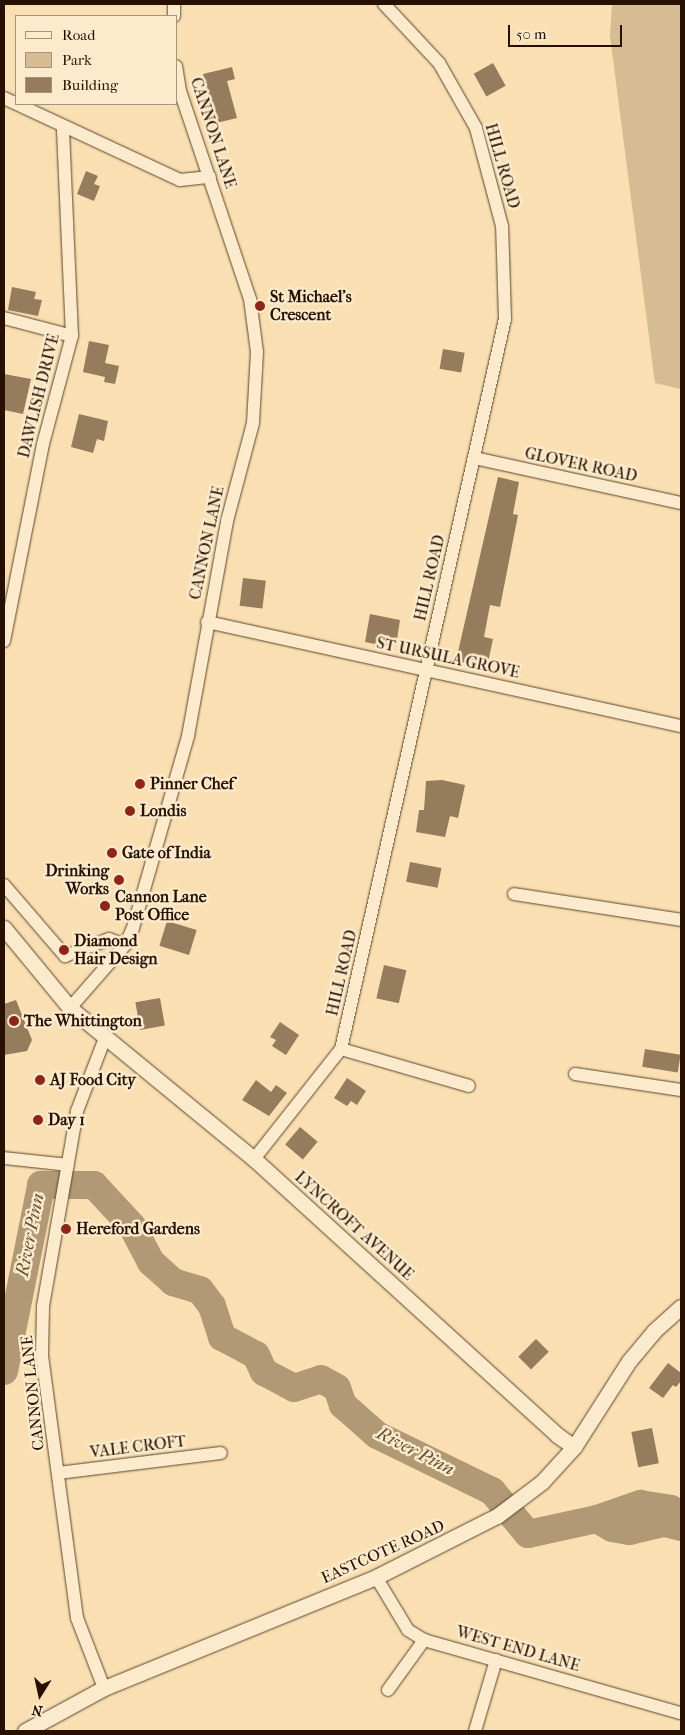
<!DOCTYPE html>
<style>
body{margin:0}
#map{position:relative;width:685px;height:1735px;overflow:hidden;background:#f9dfb1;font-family:"IM FELL French Canon",serif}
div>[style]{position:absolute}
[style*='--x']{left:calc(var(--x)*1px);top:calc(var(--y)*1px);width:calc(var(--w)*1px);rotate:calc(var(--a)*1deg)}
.green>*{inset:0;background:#d5bc93}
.river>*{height:28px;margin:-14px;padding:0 14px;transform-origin:14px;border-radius:14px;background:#b29975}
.building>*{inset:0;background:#947c5c;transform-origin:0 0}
.roads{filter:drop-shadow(0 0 1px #5c442c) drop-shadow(0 0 1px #5c442c)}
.minor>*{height:12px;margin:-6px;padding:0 6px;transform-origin:6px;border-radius:6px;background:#fbeacc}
.tertiary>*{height:15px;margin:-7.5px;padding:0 7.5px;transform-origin:7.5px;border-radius:7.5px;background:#fbeacc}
.dots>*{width:14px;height:14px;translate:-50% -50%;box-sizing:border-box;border:2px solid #fbeacc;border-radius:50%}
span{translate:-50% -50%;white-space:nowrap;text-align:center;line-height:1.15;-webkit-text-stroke:5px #fbeacc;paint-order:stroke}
.street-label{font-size:16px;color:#271000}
.poi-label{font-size:16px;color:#271000;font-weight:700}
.left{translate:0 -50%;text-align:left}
.right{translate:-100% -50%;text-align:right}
.water-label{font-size:18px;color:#664e35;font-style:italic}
.frame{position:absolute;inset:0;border:5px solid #271000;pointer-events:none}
.legend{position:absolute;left:15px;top:15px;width:162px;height:90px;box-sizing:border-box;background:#fbeacc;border:1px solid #a6937a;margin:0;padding:6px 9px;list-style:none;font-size:15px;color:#271000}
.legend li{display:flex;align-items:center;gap:10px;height:25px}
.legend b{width:25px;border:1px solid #a6937a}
.north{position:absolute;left:15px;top:1670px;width:50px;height:50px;-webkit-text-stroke:4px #fbeacc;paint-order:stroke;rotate:190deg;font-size:14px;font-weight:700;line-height:20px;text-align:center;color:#271000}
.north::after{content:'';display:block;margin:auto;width:18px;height:22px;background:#271000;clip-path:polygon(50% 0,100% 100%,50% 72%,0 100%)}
.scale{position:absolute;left:508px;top:25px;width:114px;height:22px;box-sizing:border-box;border:2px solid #271000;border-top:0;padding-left:6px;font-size:15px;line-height:18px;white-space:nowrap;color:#271000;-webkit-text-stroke:4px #fbeacc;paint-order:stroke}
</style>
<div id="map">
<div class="green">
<div style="clip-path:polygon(612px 4px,681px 4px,681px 389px,655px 383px,610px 36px)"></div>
</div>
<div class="river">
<div style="--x:4;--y:1371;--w:190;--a:-78.7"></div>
<div style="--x:41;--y:1185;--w:53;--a:0"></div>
<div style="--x:94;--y:1185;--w:56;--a:47.2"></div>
<div style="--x:132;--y:1226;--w:41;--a:62.2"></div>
<div style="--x:151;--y:1262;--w:30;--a:42"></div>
<div style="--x:173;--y:1282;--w:28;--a:17"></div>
<div style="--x:200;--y:1290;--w:20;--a:53"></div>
<div style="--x:212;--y:1306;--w:33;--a:72"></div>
<div style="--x:222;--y:1337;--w:38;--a:28"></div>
<div style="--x:256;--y:1355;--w:19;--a:65"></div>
<div style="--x:264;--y:1372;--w:34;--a:28"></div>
<div style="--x:294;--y:1388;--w:28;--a:-18"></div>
<div style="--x:321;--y:1379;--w:18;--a:29"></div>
<div style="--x:337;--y:1388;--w:18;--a:71"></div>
<div style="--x:343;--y:1405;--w:45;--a:41.4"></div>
<div style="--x:377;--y:1435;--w:128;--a:26"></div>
<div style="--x:492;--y:1491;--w:56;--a:50.1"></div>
<div style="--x:528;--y:1534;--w:71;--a:-12.3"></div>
<div style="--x:597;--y:1519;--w:46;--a:-19.2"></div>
<div style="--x:640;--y:1504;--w:31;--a:9"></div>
<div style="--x:671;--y:1509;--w:12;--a:35"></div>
<div style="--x:597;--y:1519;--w:17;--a:31"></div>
<div style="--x:612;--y:1528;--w:17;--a:10"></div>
<div style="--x:629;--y:1531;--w:37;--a:-13"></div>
<div style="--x:665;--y:1523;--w:16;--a:14"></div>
</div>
<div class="building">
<div style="left:493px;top:63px;width:26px;height:22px;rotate:61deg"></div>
<div style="clip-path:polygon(232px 67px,235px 79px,227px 81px,237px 118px,216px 123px,203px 74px)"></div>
<div style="clip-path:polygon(86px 171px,98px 176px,94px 184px,100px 186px,94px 201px,77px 194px)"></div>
<div style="clip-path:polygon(12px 287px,36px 292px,34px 299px,42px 300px,38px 316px,8px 310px)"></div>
<div style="clip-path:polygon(89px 341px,109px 345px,105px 363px,119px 366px,115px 384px,104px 382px,105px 377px,83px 372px)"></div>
<div style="left:443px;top:349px;width:22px;height:20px;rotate:10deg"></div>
<div style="clip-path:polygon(4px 374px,31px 379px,23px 414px,4px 410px)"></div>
<div style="clip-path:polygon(79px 414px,108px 421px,104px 441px,97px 439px,93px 453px,71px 447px)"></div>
<div style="clip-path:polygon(498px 477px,519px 482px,513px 514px,518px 515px,500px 607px,490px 605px,484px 637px,493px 639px,487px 667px,461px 662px,462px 653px,458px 652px)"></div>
<div style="left:243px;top:578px;width:23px;height:28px;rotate:7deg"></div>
<div style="clip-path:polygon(370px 614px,400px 620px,397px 639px,392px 638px,390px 647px,365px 642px)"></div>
<div style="clip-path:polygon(442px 780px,465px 785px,458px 818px,450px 816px,445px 837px,416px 832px,419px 810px,424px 810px,426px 781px)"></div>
<div style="left:410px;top:862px;width:32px;height:20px;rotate:11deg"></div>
<div style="left:167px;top:921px;width:31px;height:26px;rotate:17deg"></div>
<div style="left:384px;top:965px;width:23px;height:34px;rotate:13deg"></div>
<div style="left:160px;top:998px;width:28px;height:25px;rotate:80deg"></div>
<div style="clip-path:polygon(16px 1000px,32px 1040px,27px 1051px,4px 1055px,4px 1004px)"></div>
<div style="clip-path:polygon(280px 1022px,299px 1035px,286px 1055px,272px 1046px,276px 1040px,270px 1037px)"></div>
<div style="left:645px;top:1049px;width:36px;height:18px;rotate:9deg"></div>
<div style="clip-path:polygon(347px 1078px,366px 1091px,357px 1105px,351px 1101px,347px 1106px,334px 1098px)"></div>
<div style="clip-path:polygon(256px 1080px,271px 1092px,276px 1085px,287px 1093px,269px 1116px,242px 1100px)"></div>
<div style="left:300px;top:1127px;width:23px;height:23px;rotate:40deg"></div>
<div style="left:536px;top:1339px;width:18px;height:25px;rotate:45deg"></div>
<div style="clip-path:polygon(668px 1363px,681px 1373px,681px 1381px,676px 1387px,673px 1385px,663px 1398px,649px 1388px)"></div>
<div style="left:652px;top:1428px;width:36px;height:21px;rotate:79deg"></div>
</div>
<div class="roads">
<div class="minor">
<div style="--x:174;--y:16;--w:12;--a:-90"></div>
<div style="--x:4;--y:98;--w:194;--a:25"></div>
<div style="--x:180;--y:180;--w:30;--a:-6"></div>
<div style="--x:4;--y:318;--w:70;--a:14.8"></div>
<div style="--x:474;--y:458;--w:212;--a:12.3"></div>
<div style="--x:207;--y:622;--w:485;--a:12.4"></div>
<div style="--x:4;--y:641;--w:201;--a:-78.8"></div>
<div style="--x:43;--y:444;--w:112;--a:-75"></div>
<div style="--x:72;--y:336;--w:209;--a:-92.5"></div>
<div style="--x:4;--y:885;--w:94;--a:49.3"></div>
<div style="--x:65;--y:956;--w:47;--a:-21.1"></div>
<div style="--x:109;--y:939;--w:17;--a:21"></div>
<div style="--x:514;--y:894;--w:169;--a:8.8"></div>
<div style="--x:70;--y:1008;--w:84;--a:-48.9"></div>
<div style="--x:125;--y:945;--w:19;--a:-65"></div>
<div style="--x:133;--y:928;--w:200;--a:-74"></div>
<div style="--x:188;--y:736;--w:219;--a:-79.7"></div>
<div style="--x:227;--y:521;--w:101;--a:-75.1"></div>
<div style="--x:253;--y:423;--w:71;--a:-86.8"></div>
<div style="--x:257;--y:352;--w:53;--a:-97.5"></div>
<div style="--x:250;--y:299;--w:219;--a:-108.6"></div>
<div style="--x:180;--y:91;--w:25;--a:-99"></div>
<div style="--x:341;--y:1049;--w:133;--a:16.1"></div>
<div style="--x:575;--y:1074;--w:107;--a:8.6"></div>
<div style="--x:4;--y:1158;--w:64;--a:6.2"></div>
<div style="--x:254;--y:1159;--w:140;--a:-51.7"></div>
<div style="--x:341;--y:1049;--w:748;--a:-77.34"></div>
<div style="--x:505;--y:319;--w:93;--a:-91.8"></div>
<div style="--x:502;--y:226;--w:101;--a:-104.9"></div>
<div style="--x:476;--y:128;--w:75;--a:-119.6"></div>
<div style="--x:439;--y:63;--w:81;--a:-133"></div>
<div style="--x:58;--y:1473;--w:164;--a:-7"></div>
<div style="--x:376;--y:1577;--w:62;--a:58.9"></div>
<div style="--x:408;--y:1630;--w:19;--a:32"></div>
<div style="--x:424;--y:1640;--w:267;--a:15.9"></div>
<div style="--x:104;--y:1688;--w:75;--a:-111.1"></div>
<div style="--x:77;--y:1618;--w:265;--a:-97.6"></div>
<div style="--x:42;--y:1355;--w:49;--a:-88.8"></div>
<div style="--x:43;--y:1306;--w:198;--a:-80.1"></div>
<div style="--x:77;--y:1111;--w:78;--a:-69"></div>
<div style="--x:388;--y:1690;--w:62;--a:-54.2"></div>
<div style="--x:475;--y:1731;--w:74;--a:-73.5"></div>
</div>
<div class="tertiary">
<div style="--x:4;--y:928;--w:104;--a:50.5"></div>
<div style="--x:70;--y:1008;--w:238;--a:39.4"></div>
<div style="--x:254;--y:1159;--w:410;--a:42.3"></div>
<div style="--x:557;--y:1435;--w:21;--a:35"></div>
<div style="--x:25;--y:1731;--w:90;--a:-28.6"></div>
<div style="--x:104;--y:1688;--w:294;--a:-22.2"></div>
<div style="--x:376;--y:1577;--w:136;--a:-26.8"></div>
<div style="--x:497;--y:1516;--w:56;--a:-37.1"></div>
<div style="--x:542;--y:1482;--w:47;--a:-47.6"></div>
<div style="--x:574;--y:1447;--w:102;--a:-57.4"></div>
<div style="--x:629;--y:1361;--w:39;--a:-50"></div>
<div style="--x:654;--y:1331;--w:36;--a:-42"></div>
</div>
</div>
<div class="dots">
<div style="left:260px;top:306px;background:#8f2418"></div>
<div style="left:140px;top:784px;background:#8f2418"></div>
<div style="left:130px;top:811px;background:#8f2418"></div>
<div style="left:112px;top:853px;background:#8f2418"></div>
<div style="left:119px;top:880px;background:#8f2418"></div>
<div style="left:105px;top:906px;background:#8f2418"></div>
<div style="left:64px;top:950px;background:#8f2418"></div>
<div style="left:14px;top:1021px;background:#8f2418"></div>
<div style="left:40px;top:1080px;background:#8f2418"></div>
<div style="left:38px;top:1120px;background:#8f2418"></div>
<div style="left:66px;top:1229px;background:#8f2418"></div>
</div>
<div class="street-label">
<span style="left:213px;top:133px;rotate:72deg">CANNON LANE</span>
<span style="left:502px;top:166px;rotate:74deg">HILL ROAD</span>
<span style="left:39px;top:396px;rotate:-76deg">DAWLISH DRIVE</span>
<span style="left:581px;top:465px;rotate:12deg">GLOVER ROAD</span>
<span style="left:207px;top:543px;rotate:-78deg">CANNON LANE</span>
<span style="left:430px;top:578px;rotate:-77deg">HILL ROAD</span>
<span style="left:448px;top:658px;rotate:12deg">ST URSULA GROVE</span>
<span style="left:342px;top:973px;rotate:-77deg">HILL ROAD</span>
<span style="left:354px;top:1226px;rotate:42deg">LYNCROFT AVENUE</span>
<span style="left:33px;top:1393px;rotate:-96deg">CANNON LANE</span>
<span style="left:138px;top:1447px;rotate:-7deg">VALE CROFT</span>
<span style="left:383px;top:1552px;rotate:-24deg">EASTCOTE ROAD</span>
<span style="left:518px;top:1649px;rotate:16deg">WEST END LANE</span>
</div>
<div class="poi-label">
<span class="left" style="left:270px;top:306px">St Michael's<br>Crescent</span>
<span class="left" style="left:150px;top:784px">Pinner Chef</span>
<span class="left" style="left:140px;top:811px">Londis</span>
<span class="left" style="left:122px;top:853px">Gate of India</span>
<span class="right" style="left:109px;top:880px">Drinking<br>Works</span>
<span class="left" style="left:115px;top:906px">Cannon Lane<br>Post Office</span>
<span class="left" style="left:74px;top:950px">Diamond<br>Hair Design</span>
<span class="left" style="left:24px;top:1021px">The Whittington</span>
<span class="left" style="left:50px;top:1080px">AJ Food City</span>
<span class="left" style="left:48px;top:1120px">Day 1</span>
<span class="left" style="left:76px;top:1229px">Hereford Gardens</span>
</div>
<div class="water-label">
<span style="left:31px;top:1235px;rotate:-79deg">River Pinn</span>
<span style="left:415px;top:1452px;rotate:27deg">River Pinn</span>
</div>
<div class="frame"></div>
<ul class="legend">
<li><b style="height:6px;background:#fbeacc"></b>Road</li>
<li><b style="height:14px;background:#d5bc93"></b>Park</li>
<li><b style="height:14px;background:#947c5c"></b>Building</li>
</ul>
<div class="north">N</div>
<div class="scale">50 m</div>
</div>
